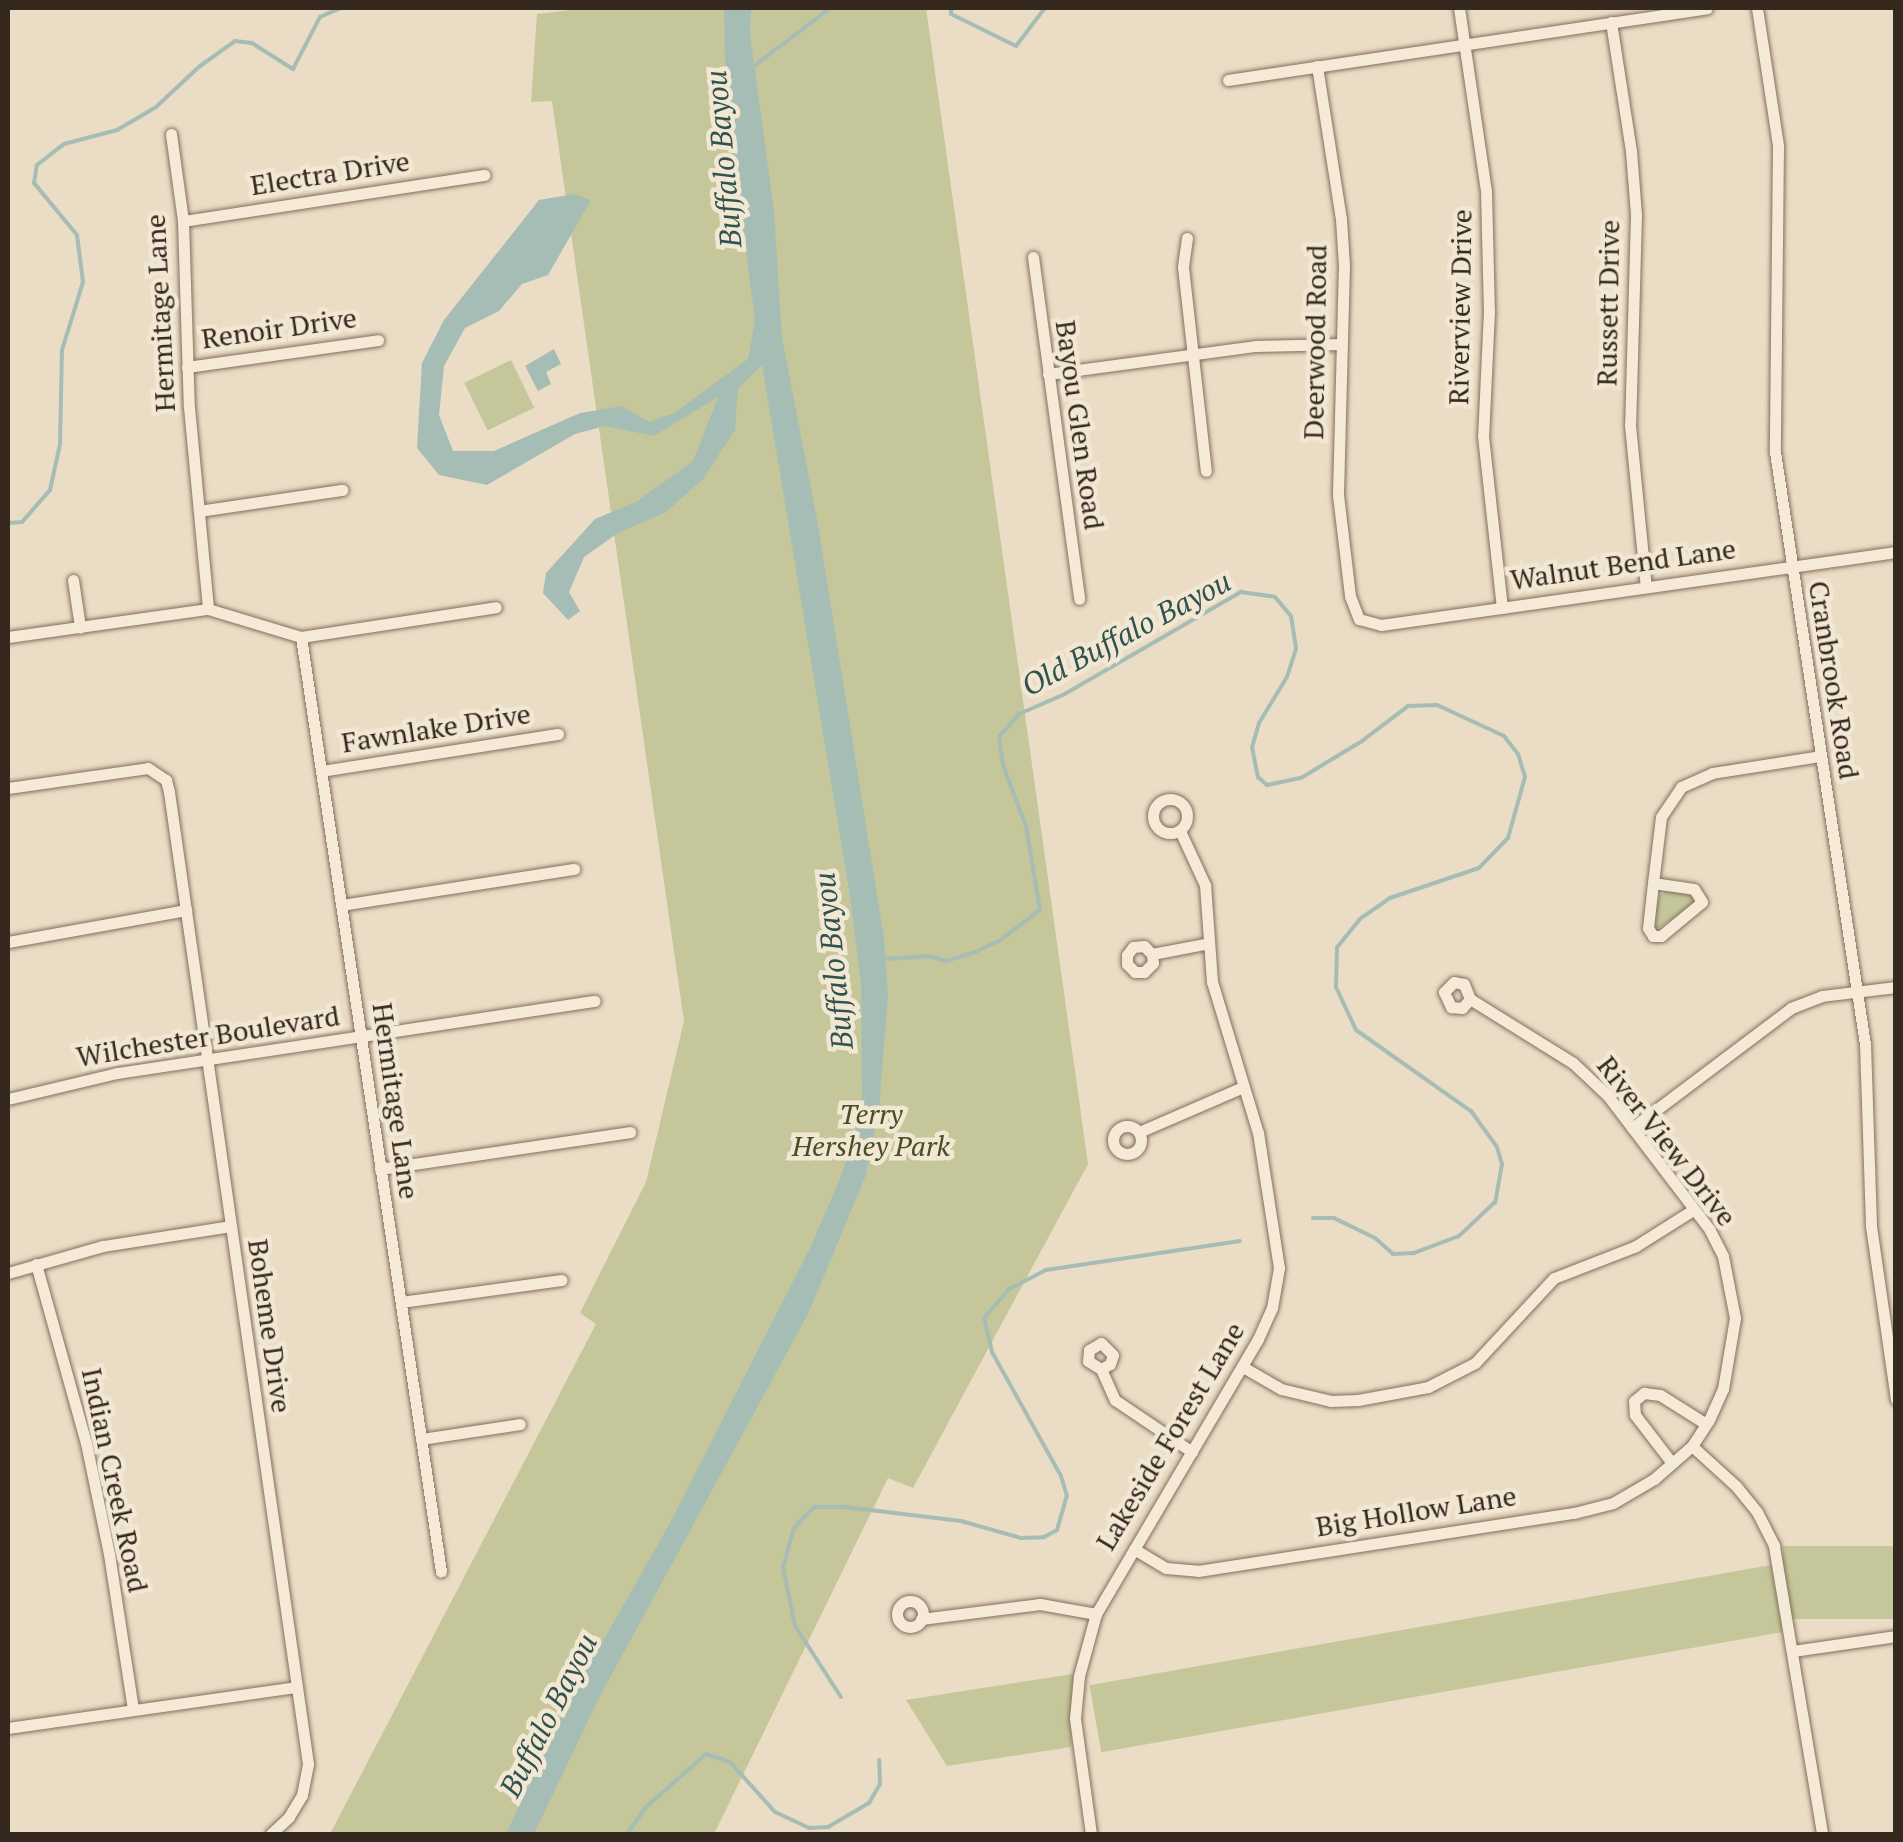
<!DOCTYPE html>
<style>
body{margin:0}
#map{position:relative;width:1903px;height:1842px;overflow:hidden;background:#eadcc5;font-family:"PT Serif",serif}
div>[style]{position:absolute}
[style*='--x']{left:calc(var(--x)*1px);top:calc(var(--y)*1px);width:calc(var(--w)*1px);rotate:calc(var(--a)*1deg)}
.green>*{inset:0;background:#c5c79a;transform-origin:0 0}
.water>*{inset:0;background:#a6bdb5}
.stream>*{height:4px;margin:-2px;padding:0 2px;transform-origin:2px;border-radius:2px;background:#a6bdb5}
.roads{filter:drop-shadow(0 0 2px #836e5d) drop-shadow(0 0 2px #836e5d)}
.street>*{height:11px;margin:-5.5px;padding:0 5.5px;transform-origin:5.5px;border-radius:5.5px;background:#f5ead7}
.street>.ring{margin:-5.5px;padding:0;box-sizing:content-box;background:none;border:11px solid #f5ead7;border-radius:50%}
span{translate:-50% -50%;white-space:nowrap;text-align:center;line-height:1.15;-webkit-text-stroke:9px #f2e7d3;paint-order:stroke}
.street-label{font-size:28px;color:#34281f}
.park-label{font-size:28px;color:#484f28;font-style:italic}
.water-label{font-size:30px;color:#30534e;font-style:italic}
.frame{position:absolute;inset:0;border:10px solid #34281f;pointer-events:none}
</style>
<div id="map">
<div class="green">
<div style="clip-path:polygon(590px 8px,926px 8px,1088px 1164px,913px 1488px,888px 1478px,714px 1834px,330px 1834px,596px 1324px,580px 1313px,646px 1182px,684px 1021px,552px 101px,531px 102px,537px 14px)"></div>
<div style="left:511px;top:360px;width:53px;height:52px;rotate:64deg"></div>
<div style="clip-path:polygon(1666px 891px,1692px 894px,1695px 904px,1657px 929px,1652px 924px,1657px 897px)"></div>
<div style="left:1895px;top:1546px;width:73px;height:112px;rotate:90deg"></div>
<div style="left:1771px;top:1565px;width:68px;height:692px;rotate:80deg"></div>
<div style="clip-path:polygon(1073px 1674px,1071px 1747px,947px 1766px,906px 1700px)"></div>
</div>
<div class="water">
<div style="clip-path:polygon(724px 8px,751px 8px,750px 34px,774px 211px,782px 337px,818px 525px,884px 938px,888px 996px,879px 1109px,866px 1175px,809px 1312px,599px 1698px,534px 1834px,506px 1834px,563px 1712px,670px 1523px,810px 1248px,842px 1174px,862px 1106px,861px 983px,850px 896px,762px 365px,738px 389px,735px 430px,703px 479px,666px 512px,618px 533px,584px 557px,569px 592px,580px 611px,568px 620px,543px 593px,546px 573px,595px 519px,636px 502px,693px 461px,718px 397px,654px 436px,605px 426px,575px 434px,487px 485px,439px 475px,417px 448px,422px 363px,444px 320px,539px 200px,575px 194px,591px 200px,548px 275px,522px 284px,499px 311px,465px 328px,444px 366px,439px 415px,453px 451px,494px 451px,580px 413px,622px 406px,649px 422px,674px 413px,748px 359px,755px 320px,726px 103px)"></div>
<div style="clip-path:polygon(554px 349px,561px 364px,546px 372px,551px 384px,538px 391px,525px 366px)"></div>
</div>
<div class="stream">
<div style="--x:951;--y:8;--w:6;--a:90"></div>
<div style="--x:951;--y:14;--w:72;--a:26.2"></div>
<div style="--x:1016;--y:46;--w:48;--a:-52.7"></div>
<div style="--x:754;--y:66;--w:96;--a:-37.3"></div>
<div style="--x:8;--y:523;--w:14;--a:-4"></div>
<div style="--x:22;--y:522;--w:43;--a:-48.8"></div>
<div style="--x:50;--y:490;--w:47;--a:-77.7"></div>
<div style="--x:60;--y:444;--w:94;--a:-88.8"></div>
<div style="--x:62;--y:350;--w:71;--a:-72.8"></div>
<div style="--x:83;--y:282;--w:47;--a:-97.3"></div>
<div style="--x:77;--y:235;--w:67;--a:-129.6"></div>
<div style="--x:34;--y:183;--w:18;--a:-81"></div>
<div style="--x:37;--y:165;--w:34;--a:-38"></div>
<div style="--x:64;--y:144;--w:55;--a:-14.8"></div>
<div style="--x:117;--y:130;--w:45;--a:-30.5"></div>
<div style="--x:156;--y:107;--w:60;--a:-43"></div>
<div style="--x:200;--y:66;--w:43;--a:-35.5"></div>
<div style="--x:235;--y:41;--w:17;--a:7"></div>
<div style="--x:252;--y:43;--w:49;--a:32.4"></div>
<div style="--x:293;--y:69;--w:59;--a:-62.6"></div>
<div style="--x:320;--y:17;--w:22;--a:-24"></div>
<div style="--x:884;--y:959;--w:45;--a:-3.8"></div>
<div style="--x:929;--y:956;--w:18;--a:16"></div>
<div style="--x:946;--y:961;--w:30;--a:-17"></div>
<div style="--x:975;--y:952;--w:26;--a:-25"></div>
<div style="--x:999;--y:941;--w:51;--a:-37.1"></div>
<div style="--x:1040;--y:910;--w:85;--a:-99.5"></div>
<div style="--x:1026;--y:826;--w:65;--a:-110.7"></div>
<div style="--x:1003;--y:765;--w:28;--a:-98"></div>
<div style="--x:999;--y:737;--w:30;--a:-49"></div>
<div style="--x:1019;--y:714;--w:48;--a:-23.4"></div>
<div style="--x:1063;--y:695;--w:206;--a:-30.1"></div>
<div style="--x:1241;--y:592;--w:34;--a:8"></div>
<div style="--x:1275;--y:597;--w:25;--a:50"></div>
<div style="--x:1291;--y:616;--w:33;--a:81"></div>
<div style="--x:1296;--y:649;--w:29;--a:108"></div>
<div style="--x:1287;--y:677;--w:54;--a:121.3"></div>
<div style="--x:1259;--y:723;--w:25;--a:106"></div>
<div style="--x:1252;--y:747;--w:31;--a:79"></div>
<div style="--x:1258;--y:777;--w:12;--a:42"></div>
<div style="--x:1267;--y:785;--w:35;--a:-12"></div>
<div style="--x:1301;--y:778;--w:71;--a:-31.2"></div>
<div style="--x:1362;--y:741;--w:58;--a:-37.3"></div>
<div style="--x:1408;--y:706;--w:29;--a:-2"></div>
<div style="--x:1437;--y:705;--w:74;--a:24.8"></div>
<div style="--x:1504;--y:736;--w:23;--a:52"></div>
<div style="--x:1518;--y:754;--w:24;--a:73"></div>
<div style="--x:1525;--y:777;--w:63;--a:105.6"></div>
<div style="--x:1508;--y:838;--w:42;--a:134"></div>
<div style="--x:1479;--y:868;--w:94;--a:161.4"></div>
<div style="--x:1390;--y:898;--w:37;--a:145"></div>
<div style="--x:1360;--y:919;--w:36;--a:129"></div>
<div style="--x:1337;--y:947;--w:40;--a:91.4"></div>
<div style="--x:1336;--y:987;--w:47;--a:65.1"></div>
<div style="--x:1356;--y:1030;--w:141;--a:35.2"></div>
<div style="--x:1471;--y:1111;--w:44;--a:54.2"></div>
<div style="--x:1497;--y:1147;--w:18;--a:74"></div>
<div style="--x:1502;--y:1164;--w:39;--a:100"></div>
<div style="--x:1495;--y:1202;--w:50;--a:136.6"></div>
<div style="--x:1459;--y:1236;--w:48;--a:159.3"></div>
<div style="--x:1414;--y:1253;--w:21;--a:177"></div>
<div style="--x:1393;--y:1254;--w:24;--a:-138"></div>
<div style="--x:1375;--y:1238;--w:46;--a:-154"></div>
<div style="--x:1334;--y:1218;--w:21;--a:180"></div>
<div style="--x:841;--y:1697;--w:85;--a:-122.9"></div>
<div style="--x:795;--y:1626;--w:60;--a:-101.5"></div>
<div style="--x:783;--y:1567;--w:41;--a:-74.2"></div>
<div style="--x:794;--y:1528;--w:29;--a:-46"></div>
<div style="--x:814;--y:1507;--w:31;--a:0"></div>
<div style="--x:845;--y:1507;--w:117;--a:6.9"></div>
<div style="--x:961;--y:1521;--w:62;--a:15.8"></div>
<div style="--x:1021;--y:1538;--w:23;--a:-2"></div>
<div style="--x:1044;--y:1537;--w:15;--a:-28"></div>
<div style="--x:1057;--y:1530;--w:35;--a:-74"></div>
<div style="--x:1067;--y:1496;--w:21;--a:-107"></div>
<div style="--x:1061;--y:1476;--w:142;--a:-119.1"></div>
<div style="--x:992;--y:1352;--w:35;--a:-103"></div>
<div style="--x:984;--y:1318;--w:38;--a:-49"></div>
<div style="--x:1009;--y:1289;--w:42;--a:-27.2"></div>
<div style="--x:1046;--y:1270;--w:196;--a:-8.5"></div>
<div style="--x:627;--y:1834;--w:32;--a:-55"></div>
<div style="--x:645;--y:1808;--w:81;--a:-41.5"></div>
<div style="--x:706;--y:1754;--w:25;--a:18"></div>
<div style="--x:730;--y:1762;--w:67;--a:48"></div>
<div style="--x:775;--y:1812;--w:38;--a:25"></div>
<div style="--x:809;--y:1828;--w:19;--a:-3"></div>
<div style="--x:828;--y:1827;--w:48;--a:-30.3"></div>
<div style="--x:869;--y:1803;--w:22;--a:-60"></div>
<div style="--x:880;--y:1784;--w:24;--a:-92"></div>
</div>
<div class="roads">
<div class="street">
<div style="--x:1459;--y:8;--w:185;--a:81.6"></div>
<div style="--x:1486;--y:191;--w:120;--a:88.6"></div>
<div style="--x:1489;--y:311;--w:125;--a:92.7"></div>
<div style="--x:1483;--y:436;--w:173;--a:83.7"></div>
<div style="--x:1757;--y:8;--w:140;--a:81.3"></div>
<div style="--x:1778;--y:146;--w:306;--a:90.6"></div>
<div style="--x:1775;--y:452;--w:599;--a:81.36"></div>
<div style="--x:1865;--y:1044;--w:182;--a:88.1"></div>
<div style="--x:1871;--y:1226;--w:175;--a:81.8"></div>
<div style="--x:1611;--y:22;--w:131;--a:81.2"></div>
<div style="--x:1631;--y:151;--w:64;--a:85.5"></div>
<div style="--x:1636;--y:215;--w:210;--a:91.6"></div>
<div style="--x:1630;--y:425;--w:163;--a:84.4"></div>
<div style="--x:1317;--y:66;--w:155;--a:81.1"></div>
<div style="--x:1341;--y:219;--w:46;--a:86.3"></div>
<div style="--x:1344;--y:265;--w:230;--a:91.5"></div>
<div style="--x:1338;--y:495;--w:102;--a:83.2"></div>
<div style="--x:1350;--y:596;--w:25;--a:69"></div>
<div style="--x:1359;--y:619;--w:23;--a:15"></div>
<div style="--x:1381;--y:625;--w:520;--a:-8.07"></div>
<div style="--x:1228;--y:80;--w:484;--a:-8.5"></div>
<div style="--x:171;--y:134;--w:88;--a:82.1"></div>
<div style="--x:183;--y:221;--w:186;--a:88.2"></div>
<div style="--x:189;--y:407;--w:203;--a:84.6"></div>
<div style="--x:183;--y:221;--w:305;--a:-8.7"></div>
<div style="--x:1187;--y:238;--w:29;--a:98"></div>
<div style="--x:1183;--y:267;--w:205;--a:83.6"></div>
<div style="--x:1033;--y:257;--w:345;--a:82.3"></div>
<div style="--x:187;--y:367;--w:193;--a:-8"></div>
<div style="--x:1048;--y:374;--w:210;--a:-7.7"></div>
<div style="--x:1256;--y:346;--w:85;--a:-1.3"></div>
<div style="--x:199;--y:511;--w:145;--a:-8.4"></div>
<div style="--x:73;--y:580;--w:48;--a:81.5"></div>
<div style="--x:8;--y:637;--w:202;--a:-8"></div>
<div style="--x:208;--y:609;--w:97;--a:16.8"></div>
<div style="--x:301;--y:637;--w:197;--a:-8.7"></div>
<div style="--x:301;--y:637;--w:945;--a:81.48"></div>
<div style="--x:321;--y:771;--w:240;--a:-8.9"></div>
<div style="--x:8;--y:788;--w:141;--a:-8.1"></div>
<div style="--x:148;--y:768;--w:22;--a:34"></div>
<div style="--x:166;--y:780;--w:12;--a:76"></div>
<div style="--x:169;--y:792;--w:982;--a:81.86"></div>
<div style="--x:308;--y:1764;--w:32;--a:101"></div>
<div style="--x:302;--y:1795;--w:26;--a:121"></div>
<div style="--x:289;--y:1817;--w:25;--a:137"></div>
<div class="ring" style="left:1153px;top:799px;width:23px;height:23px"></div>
<div style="--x:1653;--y:883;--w:66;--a:-83.1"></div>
<div style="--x:1661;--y:817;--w:36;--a:-56"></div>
<div style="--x:1681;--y:787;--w:34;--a:-24"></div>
<div style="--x:1712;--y:773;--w:110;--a:-8.9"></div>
<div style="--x:1653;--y:883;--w:41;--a:8.3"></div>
<div style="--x:1694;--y:889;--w:15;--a:58"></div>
<div style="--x:1702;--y:902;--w:53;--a:140.3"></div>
<div style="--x:1661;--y:936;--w:8;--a:180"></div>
<div style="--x:1653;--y:936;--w:9;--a:-122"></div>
<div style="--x:1648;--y:928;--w:45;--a:-83.7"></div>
<div style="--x:341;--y:905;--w:236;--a:-8.8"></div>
<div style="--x:8;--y:942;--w:181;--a:-10.2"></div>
<div style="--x:1152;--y:954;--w:9;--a:84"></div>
<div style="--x:1153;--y:963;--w:13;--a:135"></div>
<div style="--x:1144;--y:972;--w:9;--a:180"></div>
<div style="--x:1135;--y:972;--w:11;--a:-135"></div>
<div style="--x:1127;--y:964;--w:9;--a:-90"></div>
<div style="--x:1127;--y:955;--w:10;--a:-53"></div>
<div style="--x:1133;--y:947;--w:11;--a:-5"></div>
<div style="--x:1144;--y:946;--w:11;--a:45"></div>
<div style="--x:1152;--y:954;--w:58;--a:-10.9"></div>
<div style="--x:8;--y:1099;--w:112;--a:-13.4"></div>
<div style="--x:117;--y:1073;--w:483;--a:-8.6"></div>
<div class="ring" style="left:1113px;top:1126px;width:17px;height:17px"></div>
<div style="--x:1632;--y:1128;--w:199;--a:-37"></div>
<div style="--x:1791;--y:1008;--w:33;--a:-21"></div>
<div style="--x:1822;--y:996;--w:75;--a:-6.9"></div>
<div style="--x:1139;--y:1132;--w:113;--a:-23.4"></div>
<div style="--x:380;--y:1169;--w:253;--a:-8.4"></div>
<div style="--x:36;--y:1264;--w:186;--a:74.4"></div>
<div style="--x:86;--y:1443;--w:113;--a:78.3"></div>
<div style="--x:109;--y:1554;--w:157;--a:81.2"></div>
<div style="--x:8;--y:1273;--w:99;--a:-15.9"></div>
<div style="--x:103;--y:1246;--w:129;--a:-8.9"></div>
<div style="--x:401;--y:1302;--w:162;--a:-7.8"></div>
<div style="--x:1243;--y:1367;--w:44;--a:30.1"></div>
<div style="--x:1281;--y:1389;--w:51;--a:13.5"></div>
<div style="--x:1331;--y:1401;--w:27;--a:-2"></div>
<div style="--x:1358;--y:1400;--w:71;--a:-10.5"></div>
<div style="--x:1428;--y:1387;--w:53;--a:-27.1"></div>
<div style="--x:1475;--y:1363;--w:116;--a:-47.1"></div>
<div style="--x:1554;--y:1278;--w:88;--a:-21.3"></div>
<div style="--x:1636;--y:1246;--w:67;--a:-32.3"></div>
<div style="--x:1101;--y:1369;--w:10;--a:-29"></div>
<div style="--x:1110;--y:1364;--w:9;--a:-72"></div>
<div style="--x:1113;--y:1355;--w:17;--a:-135"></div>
<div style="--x:1101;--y:1343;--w:14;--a:150"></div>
<div style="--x:1089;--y:1350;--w:11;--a:95"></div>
<div style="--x:1088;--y:1361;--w:15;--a:32"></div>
<div style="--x:1101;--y:1369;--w:34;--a:66"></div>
<div style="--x:1115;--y:1400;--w:93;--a:34"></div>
<div style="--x:421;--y:1439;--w:100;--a:-8.6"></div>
<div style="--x:1692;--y:1446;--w:59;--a:42.3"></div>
<div style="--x:1736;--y:1486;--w:33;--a:51"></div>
<div style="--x:1757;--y:1512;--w:38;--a:63"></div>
<div style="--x:1774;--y:1546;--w:292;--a:80.5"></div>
<div style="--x:1672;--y:1463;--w:61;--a:-127.6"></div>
<div style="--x:1635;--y:1415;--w:14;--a:-94"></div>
<div style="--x:1634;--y:1401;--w:13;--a:-39"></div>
<div style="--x:1644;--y:1393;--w:16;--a:7"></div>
<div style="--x:1660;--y:1395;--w:54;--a:32.2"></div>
<div style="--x:1134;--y:1549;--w:37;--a:31"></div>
<div style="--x:1166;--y:1568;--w:32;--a:5"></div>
<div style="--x:1198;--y:1571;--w:380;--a:-8.8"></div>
<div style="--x:1574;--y:1513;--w:40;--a:-14.4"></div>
<div style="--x:1613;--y:1503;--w:48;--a:-30.3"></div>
<div style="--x:1654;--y:1479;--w:50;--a:-41"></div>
<div style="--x:1692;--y:1446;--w:31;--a:-57"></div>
<div style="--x:1709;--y:1420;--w:34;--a:-66"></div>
<div style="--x:1723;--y:1389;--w:72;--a:-80.4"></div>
<div style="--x:1735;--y:1318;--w:63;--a:-101"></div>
<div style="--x:1723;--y:1256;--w:29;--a:-117"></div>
<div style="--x:1710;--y:1230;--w:170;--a:-127.3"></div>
<div style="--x:1607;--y:1095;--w:47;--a:-136.7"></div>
<div style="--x:1573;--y:1063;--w:121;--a:-148.1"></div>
<div style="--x:1470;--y:999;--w:16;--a:-112"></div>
<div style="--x:1464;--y:984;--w:10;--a:-169"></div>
<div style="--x:1454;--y:982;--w:14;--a:135"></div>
<div style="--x:1444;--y:992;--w:17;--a:65"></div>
<div style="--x:1451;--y:1007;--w:11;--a:5"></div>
<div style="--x:1462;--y:1008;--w:12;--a:-48"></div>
<div class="ring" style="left:897px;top:1601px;width:15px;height:15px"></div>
<div style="--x:921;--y:1619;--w:120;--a:-7.2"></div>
<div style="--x:1040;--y:1604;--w:57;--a:10.1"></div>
<div style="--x:1793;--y:1651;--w:104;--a:-8.3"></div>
<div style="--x:8;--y:1728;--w:290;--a:-8.1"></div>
<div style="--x:1091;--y:1834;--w:117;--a:-97.9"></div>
<div style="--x:1075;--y:1718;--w:42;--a:-84.6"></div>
<div style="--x:1079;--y:1676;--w:64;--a:-74.7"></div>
<div style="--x:1096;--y:1614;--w:319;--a:-59.5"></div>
<div style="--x:1258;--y:1339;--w:34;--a:-66"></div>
<div style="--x:1272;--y:1308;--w:41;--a:-80.1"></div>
<div style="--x:1279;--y:1268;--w:137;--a:-98.8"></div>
<div style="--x:1258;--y:1133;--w:158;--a:-106.9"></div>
<div style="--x:1212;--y:982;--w:97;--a:-94.1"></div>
<div style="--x:1205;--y:885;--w:60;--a:-114.8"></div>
</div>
</div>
<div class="street-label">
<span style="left:330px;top:173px;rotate:-9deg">Electra Drive</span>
<span style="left:1608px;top:303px;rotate:-89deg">Russett Drive</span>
<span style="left:1460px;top:307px;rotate:-89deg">Riverview Drive</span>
<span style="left:160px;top:313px;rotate:-93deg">Hermitage Lane</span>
<span style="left:279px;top:328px;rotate:-8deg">Renoir Drive</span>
<span style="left:1315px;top:342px;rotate:-89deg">Deerwood Road</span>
<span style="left:1080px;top:425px;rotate:82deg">Bayou Glen Road</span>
<span style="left:1623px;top:564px;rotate:-8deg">Walnut Bend Lane</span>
<span style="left:1834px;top:680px;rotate:81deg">Cranbrook Road</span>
<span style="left:436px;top:728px;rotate:-9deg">Fawnlake Drive</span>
<span style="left:208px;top:1036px;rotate:-9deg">Wilchester Boulevard</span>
<span style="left:396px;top:1101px;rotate:82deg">Hermitage Lane</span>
<span style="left:1667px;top:1141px;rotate:52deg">River View Drive</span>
<span style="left:270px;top:1326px;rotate:82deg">Boheme Drive</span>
<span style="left:1170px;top:1436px;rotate:-59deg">Lakeside Forest Lane</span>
<span style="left:115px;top:1480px;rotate:78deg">Indian Creek Road</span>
<span style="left:1416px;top:1511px;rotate:-9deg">Big Hollow Lane</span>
</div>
<div class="park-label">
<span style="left:871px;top:1130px">Terry<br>Hershey Park</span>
</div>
<div class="water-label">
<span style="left:723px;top:159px;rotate:-95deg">Buffalo Bayou</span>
<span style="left:1126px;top:633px;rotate:-28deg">Old Buffalo Bayou</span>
<span style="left:833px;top:961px;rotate:-96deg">Buffalo Bayou</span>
<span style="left:548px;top:1715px;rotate:-63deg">Buffalo Bayou</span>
</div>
<div class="frame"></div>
</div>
